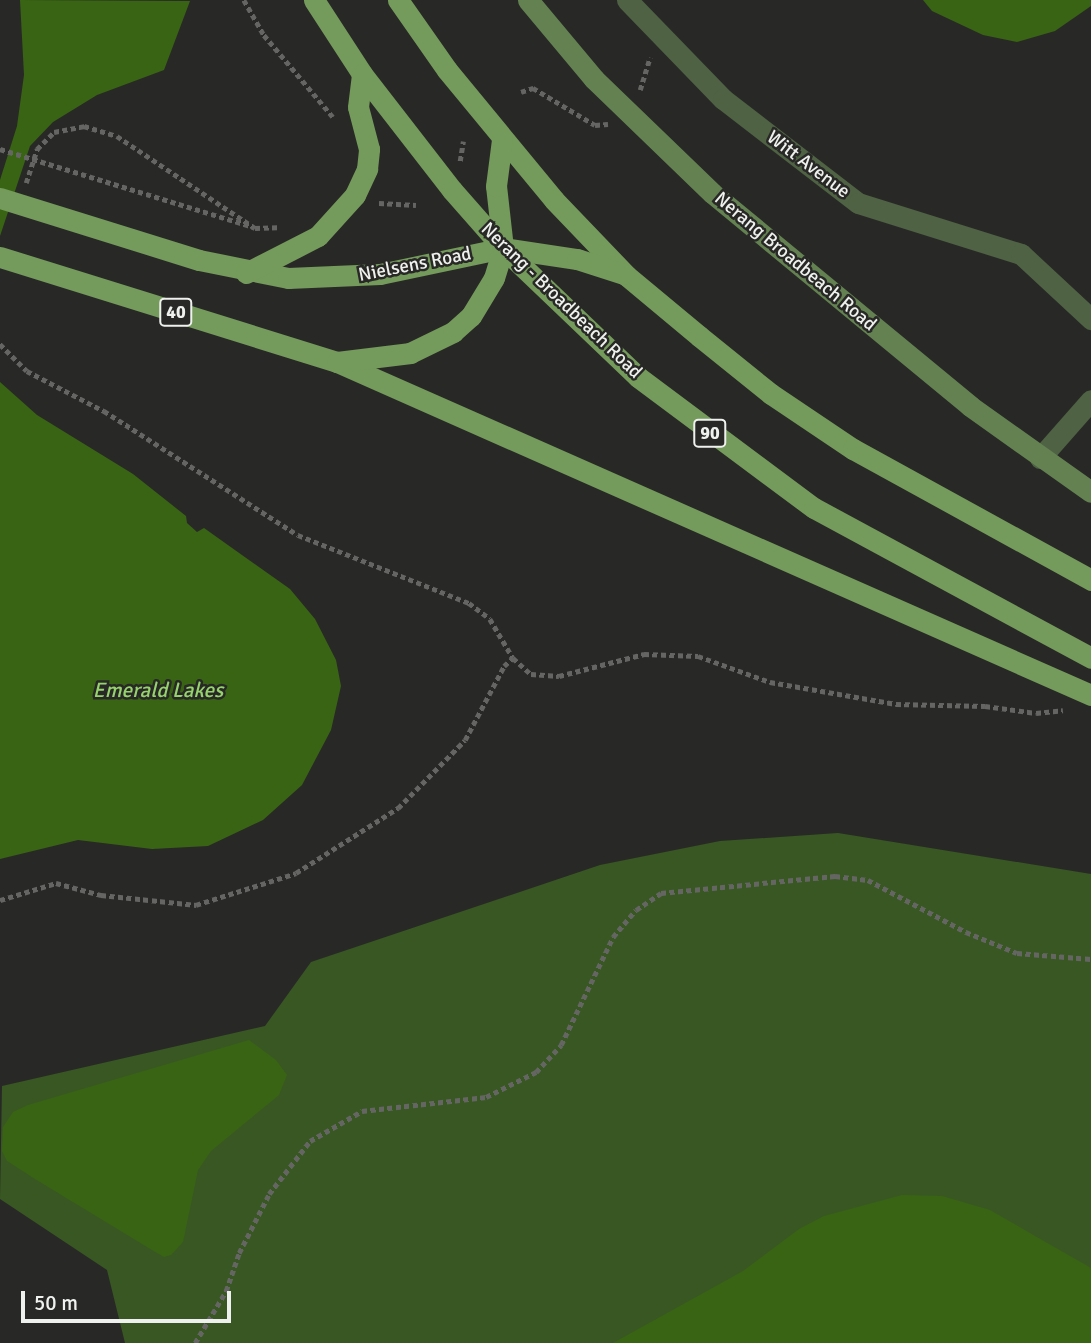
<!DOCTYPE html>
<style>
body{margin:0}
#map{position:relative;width:1091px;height:1343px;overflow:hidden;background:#282926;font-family:Signika,sans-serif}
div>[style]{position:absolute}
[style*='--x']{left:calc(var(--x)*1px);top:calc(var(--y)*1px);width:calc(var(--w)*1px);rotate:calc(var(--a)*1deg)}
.green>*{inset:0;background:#395723}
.water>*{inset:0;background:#396414}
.path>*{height:4.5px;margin-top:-2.25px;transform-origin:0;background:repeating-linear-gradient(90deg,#656664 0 5px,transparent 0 8.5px)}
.street>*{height:21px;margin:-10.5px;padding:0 10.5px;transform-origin:10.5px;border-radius:10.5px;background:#4f6244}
.secondary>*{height:21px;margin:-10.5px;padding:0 10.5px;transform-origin:10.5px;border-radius:10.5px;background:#648251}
.primary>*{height:21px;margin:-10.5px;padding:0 10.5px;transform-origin:10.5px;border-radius:10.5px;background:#749b5b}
span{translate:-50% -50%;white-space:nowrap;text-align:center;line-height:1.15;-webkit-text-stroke:5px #282926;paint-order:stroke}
.shield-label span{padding:2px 5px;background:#282926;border:2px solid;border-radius:5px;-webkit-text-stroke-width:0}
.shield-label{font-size:18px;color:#eff1ef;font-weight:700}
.street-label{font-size:19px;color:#eff1ef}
.water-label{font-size:21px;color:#96d36d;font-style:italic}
.scale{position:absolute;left:21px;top:1291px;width:210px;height:32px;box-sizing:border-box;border:4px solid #eff1ef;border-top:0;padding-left:9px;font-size:21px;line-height:24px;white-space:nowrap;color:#eff1ef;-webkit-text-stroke:5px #282926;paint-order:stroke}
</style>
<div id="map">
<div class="green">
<div style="clip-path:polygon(838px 833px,1091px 874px,1091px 1343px,125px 1343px,107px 1270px,0 1199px,2px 1086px,265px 1026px,311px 962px,600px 865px,720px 841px)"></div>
</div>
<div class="water">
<div style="clip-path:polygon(20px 0,190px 1px,164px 70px,97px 95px,53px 122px,30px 146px,0 236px,0 180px,17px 126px,24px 75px)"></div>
<div style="clip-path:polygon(923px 0,1091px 0,1091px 6px,1055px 31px,1017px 42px,983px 35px,932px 11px)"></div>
<div style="clip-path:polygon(0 382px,37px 415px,133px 474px,186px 516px,187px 523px,197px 532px,204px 528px,290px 589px,315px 619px,336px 660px,341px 686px,331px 730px,302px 785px,263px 820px,208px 846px,152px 849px,78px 840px,0 859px)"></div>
<div style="clip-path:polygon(249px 1040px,276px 1060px,287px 1075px,279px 1095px,211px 1151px,198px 1170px,183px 1242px,171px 1255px,164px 1257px,152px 1250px,35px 1179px,7px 1161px,2px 1151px,3px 1127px,13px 1112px,28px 1105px)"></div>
<div style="clip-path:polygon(902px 1195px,942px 1196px,990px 1210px,1091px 1268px,1091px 1343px,613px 1343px,743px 1271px,799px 1229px,824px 1216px)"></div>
</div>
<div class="path">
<div style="--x:244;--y:0;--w:40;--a:60.3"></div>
<div style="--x:264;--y:35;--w:107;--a:49.9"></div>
<div style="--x:640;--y:90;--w:34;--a:-73"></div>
<div style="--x:521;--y:92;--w:13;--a:-18"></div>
<div style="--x:533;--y:88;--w:72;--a:30.8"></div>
<div style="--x:595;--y:125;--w:13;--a:-4"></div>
<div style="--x:0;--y:149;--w:265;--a:17.1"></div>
<div style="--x:460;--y:161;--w:20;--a:-81"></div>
<div style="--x:26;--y:183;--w:36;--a:-72"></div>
<div style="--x:37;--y:149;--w:24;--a:-45"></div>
<div style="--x:54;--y:132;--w:31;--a:-11"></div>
<div style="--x:84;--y:126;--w:34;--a:17"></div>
<div style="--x:117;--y:136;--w:166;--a:33.7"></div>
<div style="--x:255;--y:228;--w:23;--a:-2"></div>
<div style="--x:379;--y:203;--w:37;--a:3"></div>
<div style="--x:0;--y:344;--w:38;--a:45"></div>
<div style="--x:27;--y:371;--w:87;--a:27.5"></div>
<div style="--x:104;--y:411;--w:230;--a:32.6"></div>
<div style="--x:298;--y:535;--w:184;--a:21.7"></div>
<div style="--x:469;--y:603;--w:26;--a:37"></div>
<div style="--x:490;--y:619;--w:45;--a:59.5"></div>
<div style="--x:513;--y:658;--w:24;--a:42"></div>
<div style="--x:531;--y:674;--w:28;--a:4"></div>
<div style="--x:559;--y:676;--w:88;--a:-14.5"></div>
<div style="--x:644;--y:654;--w:54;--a:2.1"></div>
<div style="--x:698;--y:656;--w:77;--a:19.9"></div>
<div style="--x:770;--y:682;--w:128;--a:9.9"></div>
<div style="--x:896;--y:704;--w:89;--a:1.3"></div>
<div style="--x:985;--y:706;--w:51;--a:7.8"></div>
<div style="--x:1036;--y:713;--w:27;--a:-6"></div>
<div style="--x:0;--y:900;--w:59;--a:-16.9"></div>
<div style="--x:56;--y:883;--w:47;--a:14.9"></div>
<div style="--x:101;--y:895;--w:96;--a:6"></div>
<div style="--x:196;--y:905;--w:105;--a:-17.7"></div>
<div style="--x:296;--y:873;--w:121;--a:-32.5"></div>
<div style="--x:398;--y:808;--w:95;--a:-45.4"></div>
<div style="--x:465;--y:740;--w:84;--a:-62.2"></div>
<div style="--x:504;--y:666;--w:12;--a:-42"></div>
<div style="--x:195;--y:1343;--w:61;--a:-59.2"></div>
<div style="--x:226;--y:1291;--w:40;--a:-71.1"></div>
<div style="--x:239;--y:1253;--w:66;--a:-63"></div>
<div style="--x:269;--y:1194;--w:67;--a:-52.3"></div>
<div style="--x:310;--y:1141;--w:60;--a:-30"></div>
<div style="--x:362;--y:1111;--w:125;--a:-6.4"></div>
<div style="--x:486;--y:1097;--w:56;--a:-26.6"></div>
<div style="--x:536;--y:1072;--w:37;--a:-47"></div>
<div style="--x:561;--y:1045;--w:120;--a:-64.3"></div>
<div style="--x:613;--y:937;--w:35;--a:-50"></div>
<div style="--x:636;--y:910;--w:30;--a:-34"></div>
<div style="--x:661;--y:893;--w:175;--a:-5.6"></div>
<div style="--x:835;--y:876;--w:33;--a:7"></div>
<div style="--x:868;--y:880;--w:111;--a:28"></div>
<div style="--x:966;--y:932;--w:55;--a:22.4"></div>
<div style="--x:1017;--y:953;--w:74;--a:4.6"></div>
</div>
<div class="street">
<div style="--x:627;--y:0;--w:138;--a:45.9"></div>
<div style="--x:723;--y:99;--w:170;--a:37.6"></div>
<div style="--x:858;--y:203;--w:171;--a:17.4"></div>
<div style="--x:1021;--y:254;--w:96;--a:42.9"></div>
<div style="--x:1040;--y:458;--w:77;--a:-48.7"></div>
</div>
<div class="secondary">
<div style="--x:528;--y:0;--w:103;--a:50.1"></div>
<div style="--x:594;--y:79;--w:164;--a:44"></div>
<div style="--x:712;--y:193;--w:335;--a:39.5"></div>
<div style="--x:970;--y:406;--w:148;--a:35.4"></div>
</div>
<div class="primary">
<div style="--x:314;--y:0;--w:88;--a:57"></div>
<div style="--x:362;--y:74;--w:147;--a:52.2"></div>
<div style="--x:452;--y:190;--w:77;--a:48.7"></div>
<div style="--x:503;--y:248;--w:187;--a:43.7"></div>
<div style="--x:638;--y:377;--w:219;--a:36.7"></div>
<div style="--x:814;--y:508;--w:315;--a:28.4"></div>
<div style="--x:398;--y:0;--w:85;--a:55"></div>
<div style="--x:447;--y:70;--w:168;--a:50.5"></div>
<div style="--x:554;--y:200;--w:105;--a:46.2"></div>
<div style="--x:627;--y:276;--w:94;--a:39.8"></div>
<div style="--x:699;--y:336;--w:92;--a:38.9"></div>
<div style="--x:771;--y:394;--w:99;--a:33.9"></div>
<div style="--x:853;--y:449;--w:272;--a:28.8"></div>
<div style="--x:0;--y:198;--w:208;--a:17.3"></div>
<div style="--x:199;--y:260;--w:91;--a:11.4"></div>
<div style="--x:288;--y:278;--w:92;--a:-2.5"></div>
<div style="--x:380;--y:274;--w:126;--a:-11.9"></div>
<div style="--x:503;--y:248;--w:75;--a:8.5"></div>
<div style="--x:577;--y:259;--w:49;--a:17.7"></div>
<div style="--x:0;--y:257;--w:353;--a:17.3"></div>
<div style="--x:337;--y:362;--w:824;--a:23.83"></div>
<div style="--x:246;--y:273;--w:81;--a:-27.2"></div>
<div style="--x:318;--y:236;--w:55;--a:-47.9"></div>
<div style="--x:355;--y:195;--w:29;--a:-65"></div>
<div style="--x:367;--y:169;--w:20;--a:-84"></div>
<div style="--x:369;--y:149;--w:43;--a:-104.7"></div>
<div style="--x:358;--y:107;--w:33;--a:-83"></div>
<div style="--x:337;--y:362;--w:74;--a:-7"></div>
<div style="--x:410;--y:353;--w:48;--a:-26"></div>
<div style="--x:453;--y:332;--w:24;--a:-42"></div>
<div style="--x:471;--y:316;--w:44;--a:-58.8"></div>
<div style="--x:494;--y:278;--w:31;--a:-73"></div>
<div style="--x:503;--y:248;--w:62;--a:-96.4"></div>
<div style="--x:496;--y:186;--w:46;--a:-82.6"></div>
</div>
<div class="shield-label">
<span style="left:176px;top:312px">40</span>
<span style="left:710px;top:433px">90</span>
</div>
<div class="street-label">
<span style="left:808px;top:165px;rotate:37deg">Witt Avenue</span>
<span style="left:795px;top:262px;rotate:40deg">Nerang Broadbeach Road</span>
<span style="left:415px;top:265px;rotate:-11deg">Nielsens Road</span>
<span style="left:561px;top:301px;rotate:44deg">Nerang - Broadbeach Road</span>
</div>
<div class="water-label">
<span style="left:158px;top:690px">Emerald Lakes</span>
</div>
<div class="scale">50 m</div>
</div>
